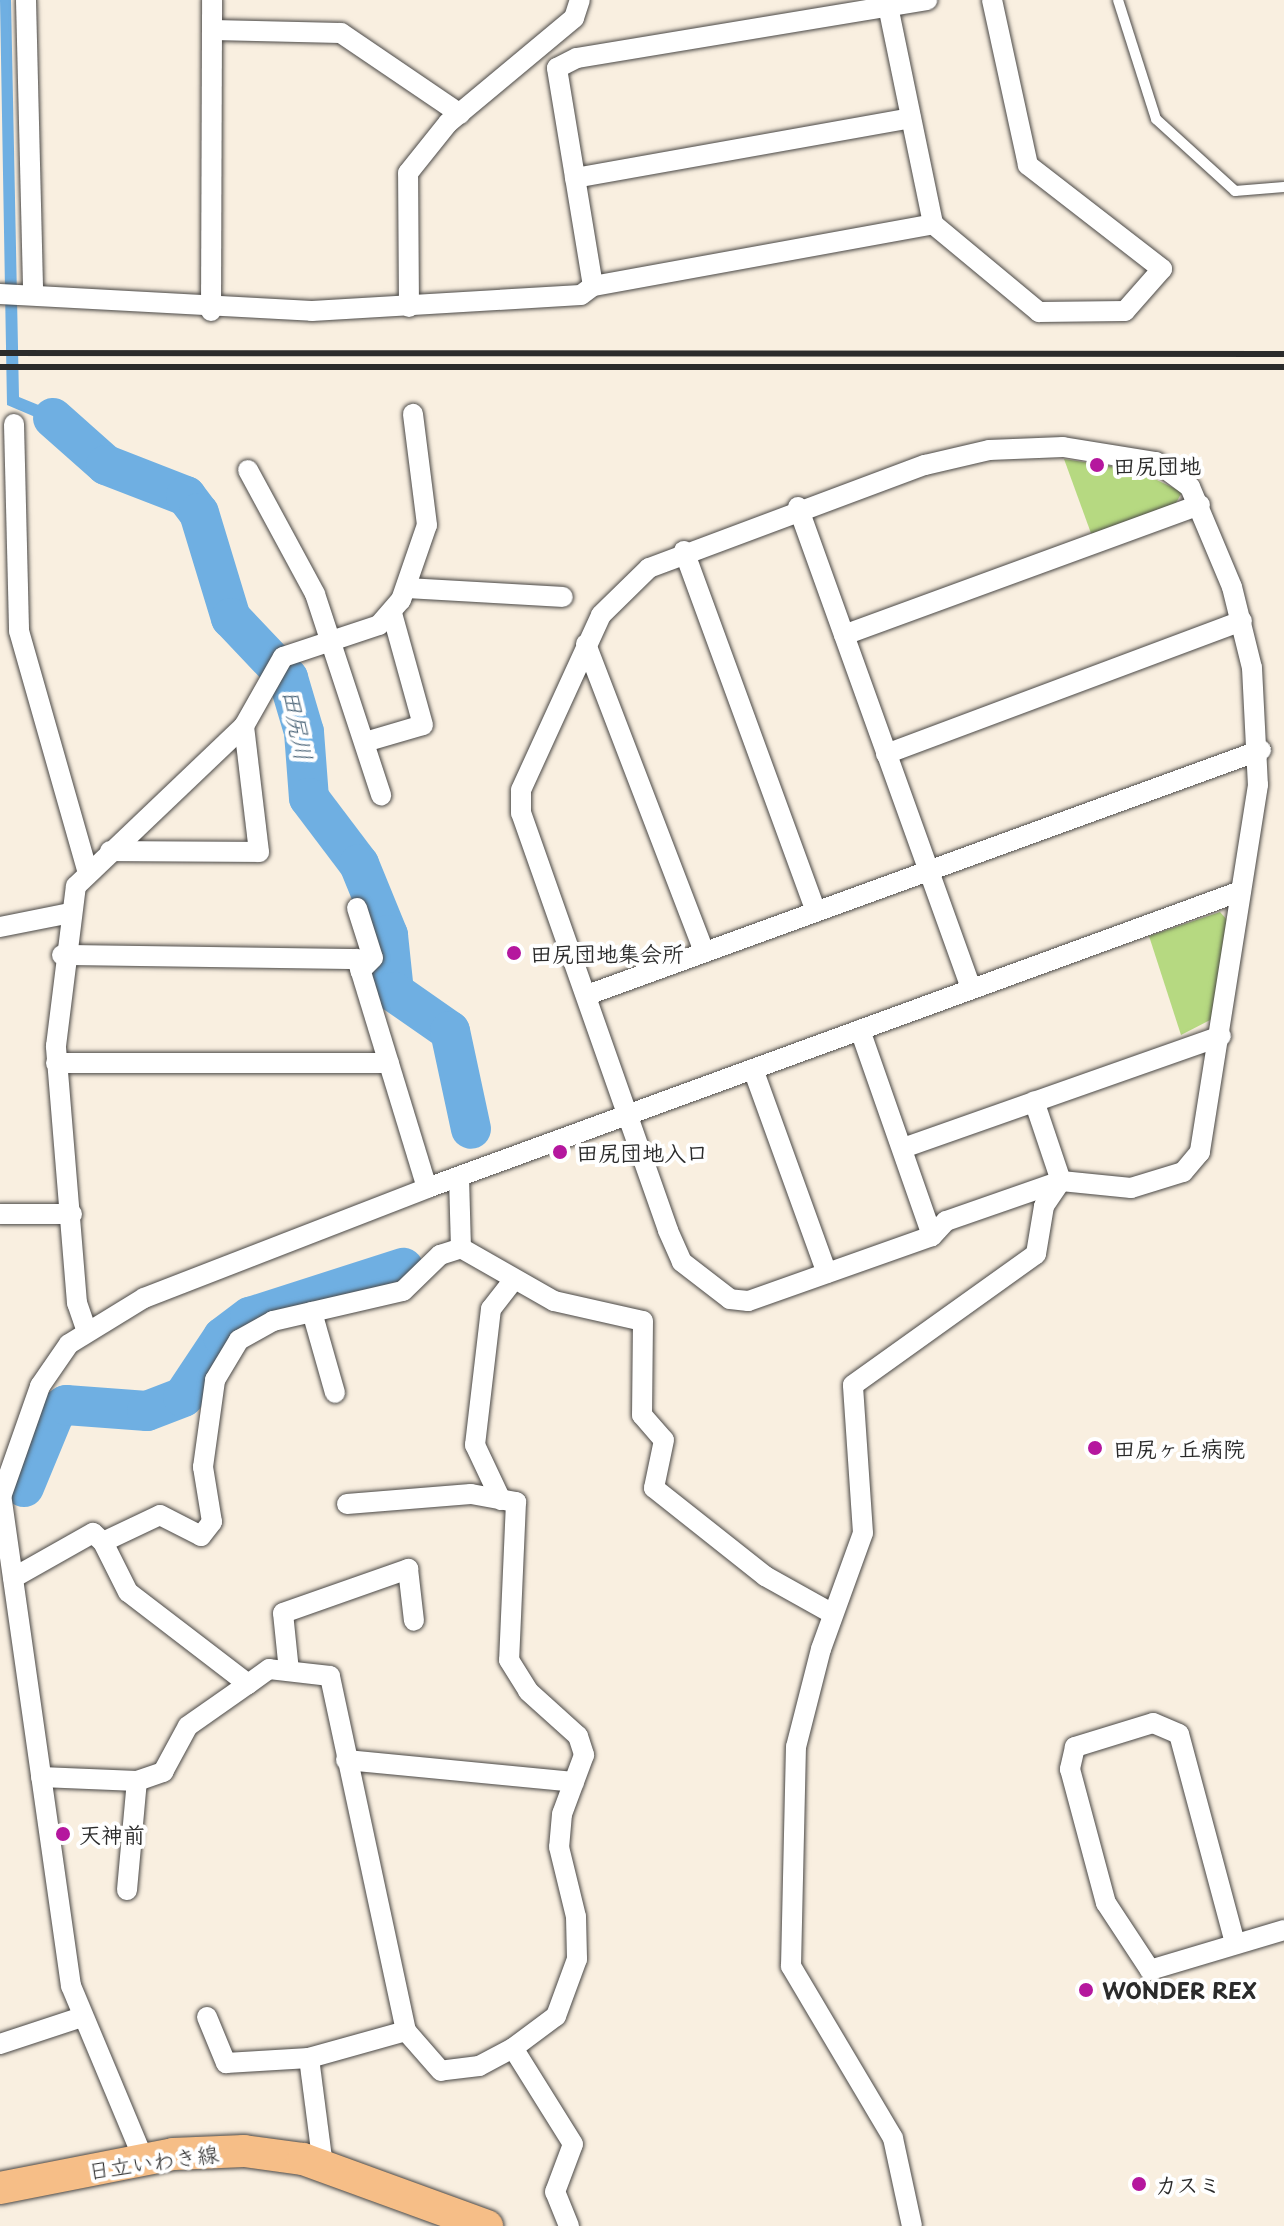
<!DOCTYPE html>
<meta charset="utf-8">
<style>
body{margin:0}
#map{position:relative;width:1284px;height:2226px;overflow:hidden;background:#f9efe0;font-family:"Playpen Sans","Klee One",sans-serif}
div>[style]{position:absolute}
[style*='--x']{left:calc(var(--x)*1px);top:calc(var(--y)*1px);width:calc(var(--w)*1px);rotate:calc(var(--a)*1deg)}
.green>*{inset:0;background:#b6d981}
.water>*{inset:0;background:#6fafe2}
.river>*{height:40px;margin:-20px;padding:0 20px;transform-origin:20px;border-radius:20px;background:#6fafe2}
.roads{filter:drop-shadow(0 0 2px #4a4846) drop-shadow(0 0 2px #4a4846)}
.lane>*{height:10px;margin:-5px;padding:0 5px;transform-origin:5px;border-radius:5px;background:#fff}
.street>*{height:20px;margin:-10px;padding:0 10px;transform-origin:10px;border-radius:10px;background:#fff}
.primary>*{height:32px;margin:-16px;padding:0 16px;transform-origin:16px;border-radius:16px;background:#f6be87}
.rail>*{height:6px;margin:-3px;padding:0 3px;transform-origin:3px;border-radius:3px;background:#2b2b2b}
.dots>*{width:22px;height:22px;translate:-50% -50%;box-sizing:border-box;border:4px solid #fff;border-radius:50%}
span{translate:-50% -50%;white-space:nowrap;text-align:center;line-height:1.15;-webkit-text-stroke:8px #fff;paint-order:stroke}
.poi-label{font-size:22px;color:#2b2b2b;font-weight:700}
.left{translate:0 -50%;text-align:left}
.street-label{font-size:22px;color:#2b2b2b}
.water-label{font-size:24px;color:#466074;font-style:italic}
</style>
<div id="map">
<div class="green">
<div style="clip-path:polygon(1064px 459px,1136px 470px,1182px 492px,1176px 503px,1092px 536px)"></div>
<div style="clip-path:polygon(1220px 912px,1229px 922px,1216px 1017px,1181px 1035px,1149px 936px)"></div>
</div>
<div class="water">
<div style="clip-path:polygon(0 0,11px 0,19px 397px,63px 415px,98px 445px,89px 456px,54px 425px,7px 405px)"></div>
</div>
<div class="river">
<div style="--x:53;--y:418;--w:71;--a:41.6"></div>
<div style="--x:106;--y:465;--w:86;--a:21.2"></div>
<div style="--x:186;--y:496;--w:21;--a:53"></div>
<div style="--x:199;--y:513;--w:110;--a:73.1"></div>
<div style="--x:231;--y:618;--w:83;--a:46.5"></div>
<div style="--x:288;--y:678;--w:56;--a:73.5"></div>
<div style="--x:304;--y:732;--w:66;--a:85.7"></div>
<div style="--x:309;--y:798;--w:83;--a:52.9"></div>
<div style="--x:359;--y:864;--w:77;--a:67.8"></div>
<div style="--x:388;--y:935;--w:57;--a:84"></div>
<div style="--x:394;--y:992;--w:68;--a:34.9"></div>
<div style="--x:450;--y:1031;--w:100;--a:77.9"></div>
<div style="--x:24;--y:1487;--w:81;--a:-67.5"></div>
<div style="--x:55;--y:1412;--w:13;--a:-32"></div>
<div style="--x:66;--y:1405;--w:81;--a:4.2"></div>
<div style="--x:147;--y:1411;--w:39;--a:-21"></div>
<div style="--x:183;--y:1397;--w:72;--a:-56.3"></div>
<div style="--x:223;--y:1337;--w:34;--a:-37"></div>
<div style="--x:250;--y:1317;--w:161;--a:-17.8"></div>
</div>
<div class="roads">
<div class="lane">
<div style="--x:1118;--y:0;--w:125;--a:72.3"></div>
<div style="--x:1156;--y:119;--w:107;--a:42.3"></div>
<div style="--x:1235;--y:191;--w:49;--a:-4.7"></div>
</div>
<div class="street">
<div style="--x:26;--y:0;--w:293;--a:88.6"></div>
<div style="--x:888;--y:6;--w:223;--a:78.3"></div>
<div style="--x:933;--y:224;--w:138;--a:39.7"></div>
<div style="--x:1039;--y:312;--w:86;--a:-0.7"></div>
<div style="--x:1125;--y:311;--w:56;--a:-48.6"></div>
<div style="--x:1162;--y:269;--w:170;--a:-142.2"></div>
<div style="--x:1028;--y:165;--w:169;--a:-102.3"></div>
<div style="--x:213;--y:30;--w:128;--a:1.3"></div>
<div style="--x:341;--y:33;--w:144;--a:34.2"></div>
<div style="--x:575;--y:178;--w:341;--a:-10.1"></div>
<div style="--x:593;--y:286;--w:221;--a:-99.4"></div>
<div style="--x:557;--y:68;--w:22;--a:-27"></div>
<div style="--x:577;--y:58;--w:355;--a:-9.4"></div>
<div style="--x:0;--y:294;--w:312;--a:3.1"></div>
<div style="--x:312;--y:311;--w:269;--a:-3.4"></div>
<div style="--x:581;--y:295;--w:15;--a:-37"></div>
<div style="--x:593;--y:286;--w:346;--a:-10.3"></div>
<div style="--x:409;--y:307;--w:134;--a:-90.4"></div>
<div style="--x:408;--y:173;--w:64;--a:-51.3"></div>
<div style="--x:448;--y:123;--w:164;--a:-39.8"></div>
<div style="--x:574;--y:18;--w:19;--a:-72"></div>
<div style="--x:211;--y:311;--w:311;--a:-89.8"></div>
<div style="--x:14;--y:424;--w:207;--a:88.6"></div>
<div style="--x:19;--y:631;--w:248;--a:74.1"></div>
<div style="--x:1063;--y:447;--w:94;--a:9.2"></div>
<div style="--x:1156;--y:462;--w:42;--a:36.3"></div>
<div style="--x:1190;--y:487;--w:108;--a:67.2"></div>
<div style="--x:1232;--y:587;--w:83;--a:76.1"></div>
<div style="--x:1252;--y:668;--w:117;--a:87.1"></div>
<div style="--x:1258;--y:785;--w:372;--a:99"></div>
<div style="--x:1200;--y:1152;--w:26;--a:130"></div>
<div style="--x:1183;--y:1172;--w:54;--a:162.9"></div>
<div style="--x:1131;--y:1188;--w:70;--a:-174.3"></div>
<div style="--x:1061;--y:1181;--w:122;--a:160.8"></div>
<div style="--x:946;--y:1221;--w:21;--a:133"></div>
<div style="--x:932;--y:1236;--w:195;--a:160.5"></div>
<div style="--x:748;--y:1301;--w:18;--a:-174"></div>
<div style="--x:730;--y:1299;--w:61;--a:-142.4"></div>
<div style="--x:682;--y:1262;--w:35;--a:-114"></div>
<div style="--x:668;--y:1230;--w:442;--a:-109.4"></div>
<div style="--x:521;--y:813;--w:23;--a:-90"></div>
<div style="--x:521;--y:790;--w:192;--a:-65.4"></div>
<div style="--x:601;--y:615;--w:67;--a:-44.4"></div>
<div style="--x:649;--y:568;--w:295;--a:-20.5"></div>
<div style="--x:925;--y:465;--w:66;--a:-13.2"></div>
<div style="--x:989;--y:450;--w:74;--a:-2.3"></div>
<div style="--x:248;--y:470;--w:141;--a:61.6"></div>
<div style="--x:315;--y:594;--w:212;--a:71.8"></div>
<div style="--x:798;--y:507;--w:511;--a:70.22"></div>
<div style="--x:684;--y:551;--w:384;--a:69.9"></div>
<div style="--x:408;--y:588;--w:155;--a:3.3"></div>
<div style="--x:844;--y:635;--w:379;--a:-20.1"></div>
<div style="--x:586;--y:644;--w:330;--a:69"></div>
<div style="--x:365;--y:742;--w:60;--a:-16.3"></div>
<div style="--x:423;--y:725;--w:116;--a:-105.5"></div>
<div style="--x:886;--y:754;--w:380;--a:-20.5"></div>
<div style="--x:110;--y:851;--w:149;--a:0.4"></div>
<div style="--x:259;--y:852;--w:127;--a:-96.8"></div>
<div style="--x:357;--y:908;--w:52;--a:72.3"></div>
<div style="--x:373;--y:958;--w:18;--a:135"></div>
<div style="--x:0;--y:927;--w:71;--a:-11.3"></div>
<div style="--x:62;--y:955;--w:295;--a:0.8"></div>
<div style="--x:357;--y:959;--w:239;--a:73"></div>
<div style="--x:590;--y:994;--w:714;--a:-19.98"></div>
<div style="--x:860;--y:1030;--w:218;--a:70.7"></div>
<div style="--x:56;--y:1063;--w:333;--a:0"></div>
<div style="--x:753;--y:1069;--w:217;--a:70.1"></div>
<div style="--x:903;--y:1148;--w:337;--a:-19.4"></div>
<div style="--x:459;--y:1177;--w:71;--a:88.4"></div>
<div style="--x:0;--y:1214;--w:72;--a:0"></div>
<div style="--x:312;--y:1312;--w:84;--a:74.1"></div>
<div style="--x:86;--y:1329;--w:28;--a:-109"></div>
<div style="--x:77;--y:1303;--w:258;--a:-94.7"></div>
<div style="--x:56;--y:1046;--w:161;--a:-82.9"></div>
<div style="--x:76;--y:886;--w:232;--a:-43.6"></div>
<div style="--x:244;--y:726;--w:79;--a:-60.5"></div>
<div style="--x:283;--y:657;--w:101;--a:-18.4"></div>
<div style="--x:379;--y:625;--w:33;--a:-49"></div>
<div style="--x:401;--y:600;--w:79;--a:-70.9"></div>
<div style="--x:427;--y:525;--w:112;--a:-97.2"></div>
<div style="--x:501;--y:1500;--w:61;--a:-115.3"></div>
<div style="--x:475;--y:1445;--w:137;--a:-83.3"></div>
<div style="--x:491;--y:1309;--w:34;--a:-52"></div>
<div style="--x:347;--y:1504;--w:124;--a:-4.6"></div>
<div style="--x:471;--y:1494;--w:46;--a:10.1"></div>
<div style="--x:516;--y:1502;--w:158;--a:92.5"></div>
<div style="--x:509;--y:1660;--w:36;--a:58"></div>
<div style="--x:528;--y:1691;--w:67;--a:42"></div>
<div style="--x:578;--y:1736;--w:20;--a:72"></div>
<div style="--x:584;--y:1755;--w:63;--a:110.4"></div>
<div style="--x:562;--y:1814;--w:33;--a:95"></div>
<div style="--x:559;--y:1847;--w:72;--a:76.3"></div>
<div style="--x:576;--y:1917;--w:42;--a:88.6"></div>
<div style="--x:577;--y:1959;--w:61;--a:110.2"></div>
<div style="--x:556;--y:2016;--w:54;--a:143.3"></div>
<div style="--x:13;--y:1578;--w:92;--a:-29.4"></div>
<div style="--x:93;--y:1533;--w:13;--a:42"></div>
<div style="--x:289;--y:1671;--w:58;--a:-95.9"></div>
<div style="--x:283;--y:1613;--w:133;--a:-19.4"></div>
<div style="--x:408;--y:1569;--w:52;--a:83.4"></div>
<div style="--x:346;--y:1760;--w:229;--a:5.5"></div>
<div style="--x:41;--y:1777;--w:96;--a:2.4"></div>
<div style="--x:127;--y:1890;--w:109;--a:-84.8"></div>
<div style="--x:137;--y:1781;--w:28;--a:-19"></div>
<div style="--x:163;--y:1772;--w:52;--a:-61.5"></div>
<div style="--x:188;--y:1726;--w:73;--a:-35"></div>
<div style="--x:1235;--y:1943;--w:216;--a:-105"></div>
<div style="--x:1179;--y:1734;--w:28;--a:-157"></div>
<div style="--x:1153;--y:1723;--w:82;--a:162.9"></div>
<div style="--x:1075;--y:1747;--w:23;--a:103"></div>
<div style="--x:1070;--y:1769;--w:139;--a:75"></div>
<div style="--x:1106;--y:1903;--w:80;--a:56.7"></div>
<div style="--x:1150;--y:1970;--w:140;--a:-16.6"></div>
<div style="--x:207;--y:2017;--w:50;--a:67.6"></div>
<div style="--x:226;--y:2063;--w:83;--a:-3.4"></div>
<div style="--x:309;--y:2058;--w:101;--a:-15.6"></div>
<div style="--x:0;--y:2044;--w:83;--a:-18.2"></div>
<div style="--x:309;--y:2058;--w:109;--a:82.6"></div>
<div style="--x:143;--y:2158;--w:186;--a:-112.7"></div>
<div style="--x:71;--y:1986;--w:494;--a:-98.1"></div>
<div style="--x:1;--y:1497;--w:118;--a:-70.6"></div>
<div style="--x:40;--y:1386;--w:51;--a:-55.4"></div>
<div style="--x:69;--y:1344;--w:88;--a:-31.5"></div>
<div style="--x:144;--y:1298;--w:304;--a:-21.2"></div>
<div style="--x:427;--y:1188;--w:866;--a:-20.05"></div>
<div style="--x:569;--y:2226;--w:37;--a:-112"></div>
<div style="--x:555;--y:2192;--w:51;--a:-69.4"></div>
<div style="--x:573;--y:2144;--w:113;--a:-122"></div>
<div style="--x:513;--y:2048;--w:38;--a:152"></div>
<div style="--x:479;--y:2066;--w:38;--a:173"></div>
<div style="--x:441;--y:2071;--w:53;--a:-131.2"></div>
<div style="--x:406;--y:2031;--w:363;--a:-102.1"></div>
<div style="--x:330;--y:1676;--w:61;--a:-173.5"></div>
<div style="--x:269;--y:1669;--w:26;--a:144"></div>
<div style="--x:248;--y:1684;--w:151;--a:-142.5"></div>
<div style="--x:128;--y:1592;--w:56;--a:-116.6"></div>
<div style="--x:103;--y:1542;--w:63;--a:-25.3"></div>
<div style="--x:160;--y:1515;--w:46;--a:27.1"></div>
<div style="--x:201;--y:1536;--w:18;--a:-52"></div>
<div style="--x:212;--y:1522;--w:56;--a:-99.3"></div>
<div style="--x:203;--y:1467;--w:88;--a:-82.1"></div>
<div style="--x:215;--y:1380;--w:47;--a:-59"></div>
<div style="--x:239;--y:1340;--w:39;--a:-29"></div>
<div style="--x:273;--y:1321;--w:133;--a:-13"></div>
<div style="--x:403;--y:1291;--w:52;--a:-44.2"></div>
<div style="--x:440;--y:1255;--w:22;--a:-18"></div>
<div style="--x:461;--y:1248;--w:107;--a:29.7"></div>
<div style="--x:554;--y:1301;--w:91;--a:12.7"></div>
<div style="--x:643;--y:1321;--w:94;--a:90.6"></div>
<div style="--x:642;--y:1415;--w:33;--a:49"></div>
<div style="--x:664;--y:1440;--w:49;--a:101.8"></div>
<div style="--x:654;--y:1488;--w:142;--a:38.4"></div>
<div style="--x:765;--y:1576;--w:78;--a:29.2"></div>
<div style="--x:912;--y:2226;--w:90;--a:-102.2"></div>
<div style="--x:893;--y:2138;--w:200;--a:-120.7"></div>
<div style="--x:791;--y:1966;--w:219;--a:-88.7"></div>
<div style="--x:796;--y:1747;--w:101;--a:-75.7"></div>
<div style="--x:821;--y:1649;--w:123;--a:-70.1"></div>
<div style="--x:863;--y:1533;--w:148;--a:-93.9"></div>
<div style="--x:853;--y:1385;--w:225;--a:-35.6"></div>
<div style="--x:1036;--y:1254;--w:49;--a:-80.5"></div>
<div style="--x:1044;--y:1206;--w:30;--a:-56"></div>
<div style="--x:1061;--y:1181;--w:84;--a:-108.6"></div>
</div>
<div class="primary">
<div style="--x:0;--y:2188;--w:176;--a:-11.1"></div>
<div style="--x:173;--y:2154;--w:71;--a:-2.4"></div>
<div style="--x:244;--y:2151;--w:60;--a:7.7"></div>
<div style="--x:303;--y:2159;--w:196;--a:20"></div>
</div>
</div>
<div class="rail">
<div style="--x:0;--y:353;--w:1284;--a:0.04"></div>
<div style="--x:0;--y:367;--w:1284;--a:0"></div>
</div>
<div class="dots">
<div style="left:1097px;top:465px;background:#b5179e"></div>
<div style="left:514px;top:953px;background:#b5179e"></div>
<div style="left:560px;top:1152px;background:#b5179e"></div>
<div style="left:1095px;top:1448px;background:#b5179e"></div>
<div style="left:63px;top:1834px;background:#b5179e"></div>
<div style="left:1086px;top:1990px;background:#b5179e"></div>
<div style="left:1139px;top:2184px;background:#b5179e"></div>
</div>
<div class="poi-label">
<span class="left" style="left:1113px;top:465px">田尻団地</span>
<span class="left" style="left:530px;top:953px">田尻団地集会所</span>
<span class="left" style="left:576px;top:1152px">田尻団地入口</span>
<span class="left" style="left:1113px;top:1448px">田尻ヶ丘病院</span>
<span class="left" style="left:79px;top:1834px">天神前</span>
<span class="left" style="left:1102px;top:1990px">WONDER REX</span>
<span class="left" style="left:1155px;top:2184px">カスミ</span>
</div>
<div class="street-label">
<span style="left:153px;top:2161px;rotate:-8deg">日立いわき線</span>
</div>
<div class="water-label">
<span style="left:298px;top:725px;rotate:79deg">田尻川</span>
</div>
</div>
